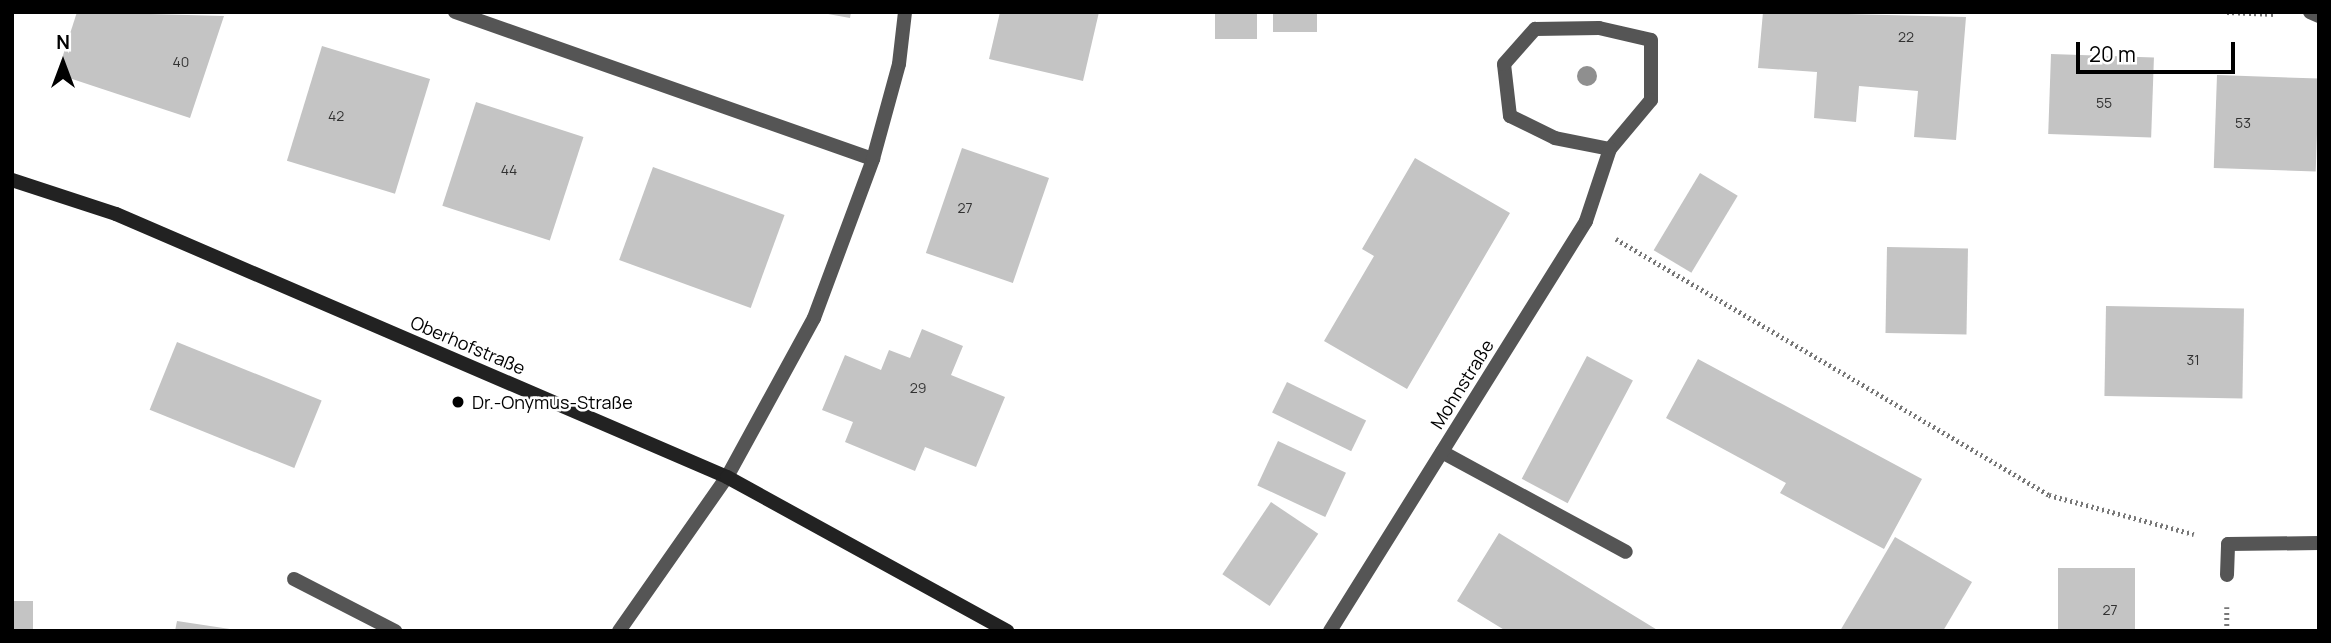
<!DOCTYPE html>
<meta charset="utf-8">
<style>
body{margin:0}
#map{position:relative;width:2331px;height:643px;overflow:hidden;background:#fff;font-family:Manrope,sans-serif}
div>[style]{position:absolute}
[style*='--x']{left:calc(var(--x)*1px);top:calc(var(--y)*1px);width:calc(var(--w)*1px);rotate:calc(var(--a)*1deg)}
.building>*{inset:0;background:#c4c4c4;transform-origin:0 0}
.path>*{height:4.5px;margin-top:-2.25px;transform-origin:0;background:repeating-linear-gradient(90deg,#777 0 2px,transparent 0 5.5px)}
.lane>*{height:14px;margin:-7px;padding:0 7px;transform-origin:7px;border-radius:7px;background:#555}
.street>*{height:14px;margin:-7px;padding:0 7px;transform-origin:7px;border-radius:7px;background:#555}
.secondary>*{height:14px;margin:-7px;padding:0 7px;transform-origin:7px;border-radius:7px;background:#222}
.trees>*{width:20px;height:20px;margin:-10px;border-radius:50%;background:#8f8f8f}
.dots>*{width:19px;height:19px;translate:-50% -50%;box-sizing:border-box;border:4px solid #fff;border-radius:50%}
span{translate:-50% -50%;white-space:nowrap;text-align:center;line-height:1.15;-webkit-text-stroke:5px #fff;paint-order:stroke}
.number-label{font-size:14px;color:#313131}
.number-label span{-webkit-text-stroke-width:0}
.street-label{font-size:18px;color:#000}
.poi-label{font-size:18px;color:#000}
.left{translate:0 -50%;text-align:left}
.frame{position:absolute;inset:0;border:14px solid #000;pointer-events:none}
.north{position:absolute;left:28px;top:28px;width:70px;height:70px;-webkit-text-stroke:5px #fff;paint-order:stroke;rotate:0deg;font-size:19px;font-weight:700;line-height:28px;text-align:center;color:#000}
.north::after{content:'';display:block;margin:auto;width:24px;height:32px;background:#000;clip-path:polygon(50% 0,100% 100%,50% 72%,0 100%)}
.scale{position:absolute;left:2076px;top:42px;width:159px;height:32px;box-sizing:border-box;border:4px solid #000;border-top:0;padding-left:9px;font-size:21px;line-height:24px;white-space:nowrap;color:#000;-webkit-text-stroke:5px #fff;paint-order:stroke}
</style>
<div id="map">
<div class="building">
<div style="clip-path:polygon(77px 12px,224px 16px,190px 118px,57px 74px)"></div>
<div style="clip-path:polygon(817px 12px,851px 12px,850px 18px)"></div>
<div style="clip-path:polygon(1000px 12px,1099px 12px,1083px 81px,989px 59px)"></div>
<div style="left:1215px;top:12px;width:42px;height:27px"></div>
<div style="left:1273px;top:12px;width:44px;height:20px"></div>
<div style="clip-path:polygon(1763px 12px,1966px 17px,1956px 140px,1914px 137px,1918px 91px,1859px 86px,1856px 122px,1814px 118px,1817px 72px,1758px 68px)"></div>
<div style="left:322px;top:46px;width:113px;height:120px;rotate:17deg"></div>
<div style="left:2051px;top:54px;width:103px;height:80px;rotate:2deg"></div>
<div style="left:2217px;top:75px;width:102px;height:93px;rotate:2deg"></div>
<div style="left:476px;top:102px;width:113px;height:109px;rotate:18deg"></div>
<div style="left:962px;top:148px;width:92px;height:111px;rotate:19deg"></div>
<div style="clip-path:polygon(1415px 158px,1510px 213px,1407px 389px,1324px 341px,1374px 256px,1362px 249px)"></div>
<div style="left:653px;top:167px;width:140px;height:99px;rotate:20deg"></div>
<div style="left:1700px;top:173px;width:44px;height:90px;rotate:31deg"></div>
<div style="left:1887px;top:247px;width:81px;height:86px;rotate:1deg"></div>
<div style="left:2106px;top:306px;width:138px;height:90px;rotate:1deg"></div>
<div style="clip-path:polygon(922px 329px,963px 346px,951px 375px,1005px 397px,976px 467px,925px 447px,915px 471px,845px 442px,853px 422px,822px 410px,845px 355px,881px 370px,889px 350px,910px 358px)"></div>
<div style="left:177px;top:342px;width:156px;height:73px;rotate:22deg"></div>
<div style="left:1587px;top:356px;width:52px;height:139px;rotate:28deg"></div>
<div style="clip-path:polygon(1698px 359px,1922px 479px,1884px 549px,1780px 493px,1786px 483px,1666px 418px)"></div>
<div style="left:1287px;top:382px;width:88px;height:34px;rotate:26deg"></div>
<div style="left:1278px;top:441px;width:75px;height:49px;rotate:25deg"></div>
<div style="left:1271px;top:502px;width:57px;height:87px;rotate:34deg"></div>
<div style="clip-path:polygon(1499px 533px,1592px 590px,1659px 631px,1506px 631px,1457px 601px)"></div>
<div style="clip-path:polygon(1895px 537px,1972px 582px,1943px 631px,1840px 631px)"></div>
<div style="left:2058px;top:568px;width:77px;height:63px"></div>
<div style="left:12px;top:601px;width:21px;height:30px"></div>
<div style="clip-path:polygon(177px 621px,230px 629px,230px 631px,175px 631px)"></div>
</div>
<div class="path">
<div style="--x:2227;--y:12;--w:48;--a:2.4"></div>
<div style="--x:1616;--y:239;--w:503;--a:30.59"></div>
<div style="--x:2049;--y:495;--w:150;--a:15.1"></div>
<div style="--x:2227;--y:607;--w:24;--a:90"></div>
</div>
<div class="lane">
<div style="--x:1442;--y:452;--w:209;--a:28.5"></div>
<div style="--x:294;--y:579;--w:114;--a:27.2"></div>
</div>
<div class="street">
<div style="--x:455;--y:12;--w:443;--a:19.4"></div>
<div style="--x:2310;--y:12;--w:10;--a:24"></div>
<div style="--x:1599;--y:28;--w:53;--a:13"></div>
<div style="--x:1651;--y:40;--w:60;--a:90"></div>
<div style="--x:1651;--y:100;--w:64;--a:129.9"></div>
<div style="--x:1610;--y:149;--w:56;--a:-168.7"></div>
<div style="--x:1555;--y:138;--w:50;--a:-153.9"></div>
<div style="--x:1510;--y:116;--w:52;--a:-96.6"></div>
<div style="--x:1504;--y:64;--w:47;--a:-48.5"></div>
<div style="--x:1535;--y:29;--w:64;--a:-0.9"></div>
<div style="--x:2227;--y:575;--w:31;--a:-88"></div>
<div style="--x:2228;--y:544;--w:91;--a:-0.6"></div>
<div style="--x:619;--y:631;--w:188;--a:-55"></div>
<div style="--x:727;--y:477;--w:181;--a:-61.3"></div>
<div style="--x:814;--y:318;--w:170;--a:-69.6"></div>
<div style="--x:873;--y:159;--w:98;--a:-74.7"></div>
<div style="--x:899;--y:64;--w:52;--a:-83.4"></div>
<div style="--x:1330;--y:631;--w:483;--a:-58"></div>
<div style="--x:1586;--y:221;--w:76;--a:-71.6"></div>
</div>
<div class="secondary">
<div style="--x:12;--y:180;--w:109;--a:18.1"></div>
<div style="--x:116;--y:214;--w:665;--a:23.29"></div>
<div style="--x:727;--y:477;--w:320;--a:28.8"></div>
</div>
<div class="trees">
<div style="left:1587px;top:76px"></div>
</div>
<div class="dots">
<div style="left:458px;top:402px;background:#000"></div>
</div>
<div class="number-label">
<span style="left:1906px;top:37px">22</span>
<span style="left:181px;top:62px">40</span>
<span style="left:2104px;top:103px">55</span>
<span style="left:336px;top:116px">42</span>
<span style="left:2243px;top:123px">53</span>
<span style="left:509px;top:170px">44</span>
<span style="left:965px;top:208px">27</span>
<span style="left:2193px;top:360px">31</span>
<span style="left:918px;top:388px">29</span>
<span style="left:2110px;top:610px">27</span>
</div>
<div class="street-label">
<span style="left:468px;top:345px;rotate:23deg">Oberhofstraße</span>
<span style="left:1462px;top:384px;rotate:-58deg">Mohnstraße</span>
</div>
<div class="poi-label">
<span class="left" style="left:472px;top:402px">Dr.-Onymus-Straße</span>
</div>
<div class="frame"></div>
<div class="north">N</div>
<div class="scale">20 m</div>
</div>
